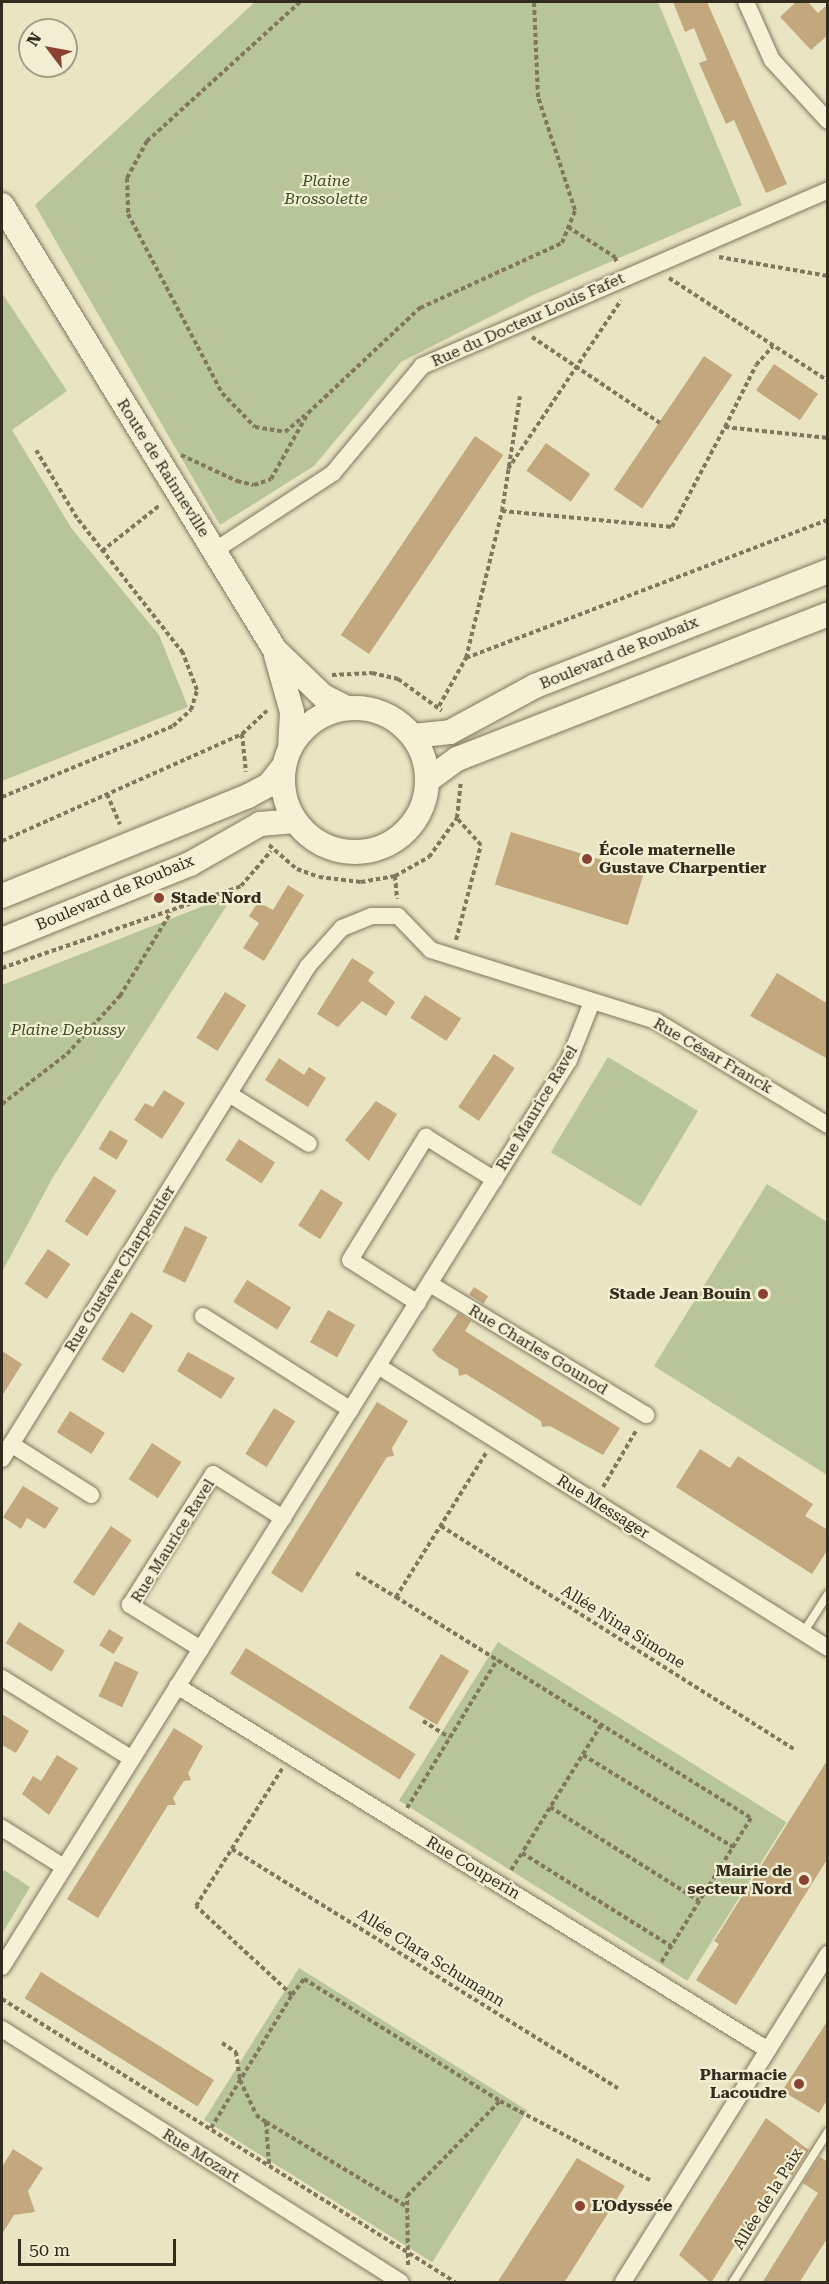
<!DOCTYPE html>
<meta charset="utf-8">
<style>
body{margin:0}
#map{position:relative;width:829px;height:2284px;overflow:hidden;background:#e9e5c3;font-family:"Roboto Serif",serif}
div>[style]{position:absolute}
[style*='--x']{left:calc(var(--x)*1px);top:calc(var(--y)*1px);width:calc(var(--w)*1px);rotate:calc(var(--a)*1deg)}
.green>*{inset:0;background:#b8c598;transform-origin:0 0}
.building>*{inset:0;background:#c3a77d;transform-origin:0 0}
.path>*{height:4px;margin-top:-2px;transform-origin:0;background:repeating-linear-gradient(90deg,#81775c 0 4.5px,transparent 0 7.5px)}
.roads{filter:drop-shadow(0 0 2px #81775c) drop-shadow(0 0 2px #81775c)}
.lane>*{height:8px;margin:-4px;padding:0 4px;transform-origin:4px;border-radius:4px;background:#f5f1d5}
.street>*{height:16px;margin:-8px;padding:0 8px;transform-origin:8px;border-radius:8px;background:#f5f1d5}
.secondary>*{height:24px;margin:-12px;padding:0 12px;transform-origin:12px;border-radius:12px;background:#f5f1d5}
.secondary>.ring{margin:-12px;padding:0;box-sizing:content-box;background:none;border:24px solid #f5f1d5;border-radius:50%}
.dots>*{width:16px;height:16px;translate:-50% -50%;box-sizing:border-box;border:3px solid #f1eed2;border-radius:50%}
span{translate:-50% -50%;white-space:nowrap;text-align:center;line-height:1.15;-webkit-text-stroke:4.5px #f1eed2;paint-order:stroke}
.park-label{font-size:16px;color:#3c4d27;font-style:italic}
.street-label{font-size:16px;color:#322c1e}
.poi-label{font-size:16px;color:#322c1e;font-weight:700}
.left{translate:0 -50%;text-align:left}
.right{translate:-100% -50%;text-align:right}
.frame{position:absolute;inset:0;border:3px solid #322c1e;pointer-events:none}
.north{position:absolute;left:18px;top:18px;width:60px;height:60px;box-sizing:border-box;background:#f1eed2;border:2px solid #a5a08a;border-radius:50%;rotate:302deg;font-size:16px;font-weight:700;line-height:24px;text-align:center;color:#322c1e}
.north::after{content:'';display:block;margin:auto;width:21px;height:27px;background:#8a4232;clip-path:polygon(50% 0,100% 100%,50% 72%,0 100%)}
.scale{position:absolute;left:18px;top:2239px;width:158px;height:27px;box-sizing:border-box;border:3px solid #322c1e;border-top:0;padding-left:8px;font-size:18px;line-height:21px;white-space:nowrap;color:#322c1e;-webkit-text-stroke:4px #f1eed2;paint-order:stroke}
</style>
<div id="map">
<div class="green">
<div style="clip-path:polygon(255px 2px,658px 2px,742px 205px,531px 296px,401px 362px,314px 466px,220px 525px,35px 205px)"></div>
<div style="clip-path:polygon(2px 293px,67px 391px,12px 430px,72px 529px,159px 635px,188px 707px,2px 781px)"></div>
<div style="clip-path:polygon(234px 894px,53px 1177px,2px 1272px,2px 985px)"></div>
<div style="left:608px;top:1057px;width:105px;height:111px;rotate:31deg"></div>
<div style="clip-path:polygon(767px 1184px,827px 1222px,827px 1475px,654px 1366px)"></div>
<div style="left:498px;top:1642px;width:340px;height:187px;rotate:32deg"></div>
<div style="clip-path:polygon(4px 1870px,30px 1887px,2px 1934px,2px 1874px)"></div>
<div style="left:299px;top:1968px;width:269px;height:179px;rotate:32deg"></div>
</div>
<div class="building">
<div style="clip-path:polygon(673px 2px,707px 2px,787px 184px,766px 193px,734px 120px,726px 124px,699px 63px,707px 60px,694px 28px,685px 32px)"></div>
<div style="clip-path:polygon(796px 2px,808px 2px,818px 13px,828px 4px,828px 35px,811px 50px,780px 17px)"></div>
<div style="left:704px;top:356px;width:34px;height:161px;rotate:34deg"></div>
<div style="left:774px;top:364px;width:53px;height:32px;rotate:34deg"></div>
<div style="left:475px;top:436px;width:34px;height:240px;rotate:34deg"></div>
<div style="left:546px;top:443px;width:54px;height:34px;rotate:35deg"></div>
<div style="left:511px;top:832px;width:139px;height:55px;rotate:17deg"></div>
<div style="clip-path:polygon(288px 885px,304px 895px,264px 961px,243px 948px,259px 923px,249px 916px,258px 902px,273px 910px)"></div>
<div style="clip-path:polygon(352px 958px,374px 972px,368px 981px,395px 1002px,386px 1016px,362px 1001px,338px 1027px,317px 1014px)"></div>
<div style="clip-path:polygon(777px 973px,828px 1004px,828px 1059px,750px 1016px)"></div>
<div style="left:225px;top:992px;width:25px;height:54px;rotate:32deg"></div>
<div style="left:425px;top:995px;width:43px;height:27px;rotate:33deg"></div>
<div style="left:494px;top:1054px;width:25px;height:64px;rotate:34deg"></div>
<div style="clip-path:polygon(279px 1058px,304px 1075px,309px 1067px,326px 1078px,308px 1107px,265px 1080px)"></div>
<div style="clip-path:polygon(164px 1090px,185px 1103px,162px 1139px,134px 1120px,145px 1103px,153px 1107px)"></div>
<div style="clip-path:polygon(376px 1101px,397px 1114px,369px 1161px,345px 1140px)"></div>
<div style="left:110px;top:1130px;width:21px;height:22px;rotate:31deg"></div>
<div style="left:239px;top:1139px;width:43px;height:25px;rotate:33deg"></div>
<div style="left:94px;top:1176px;width:27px;height:54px;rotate:33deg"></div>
<div style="left:321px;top:1189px;width:26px;height:43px;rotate:32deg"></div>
<div style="left:185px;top:1226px;width:25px;height:51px;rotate:26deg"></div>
<div style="left:48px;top:1249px;width:27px;height:42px;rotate:34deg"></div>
<div style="left:247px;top:1280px;width:52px;height:26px;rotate:32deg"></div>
<div style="left:474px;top:1287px;width:17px;height:9px;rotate:33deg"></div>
<div style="left:328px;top:1310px;width:31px;height:37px;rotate:29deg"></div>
<div style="left:131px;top:1312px;width:26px;height:56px;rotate:32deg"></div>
<div style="clip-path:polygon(458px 1313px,471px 1321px,465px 1331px,620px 1428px,603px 1455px,550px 1426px,542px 1427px,541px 1421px,466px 1374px,459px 1376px,458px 1369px,438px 1357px,432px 1350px)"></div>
<div style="clip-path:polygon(2px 1351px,22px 1364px,2px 1396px)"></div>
<div style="clip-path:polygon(188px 1352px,235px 1378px,221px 1399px,177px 1371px)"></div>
<div style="clip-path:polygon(377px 1402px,408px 1421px,392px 1448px,394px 1456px,387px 1457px,302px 1593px,271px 1573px)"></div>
<div style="left:274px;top:1408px;width:25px;height:54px;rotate:32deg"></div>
<div style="left:70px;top:1411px;width:41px;height:25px;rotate:32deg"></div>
<div style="left:152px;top:1443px;width:35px;height:43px;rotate:33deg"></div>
<div style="clip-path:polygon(700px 1449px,730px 1468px,738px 1456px,813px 1504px,805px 1516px,828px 1530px,828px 1549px,812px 1574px,676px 1487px)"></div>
<div style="clip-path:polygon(23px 1486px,59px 1508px,45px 1529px,27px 1518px,21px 1529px,3px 1517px)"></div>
<div style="left:111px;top:1526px;width:25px;height:68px;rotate:34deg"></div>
<div style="left:19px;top:1622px;width:54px;height:25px;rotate:32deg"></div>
<div style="left:109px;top:1629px;width:17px;height:19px;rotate:31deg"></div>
<div style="left:246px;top:1648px;width:200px;height:30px;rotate:32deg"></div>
<div style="left:441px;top:1654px;width:33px;height:63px;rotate:31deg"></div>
<div style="left:115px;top:1661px;width:26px;height:39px;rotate:25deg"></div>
<div style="clip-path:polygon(2px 1714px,29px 1731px,16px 1753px,2px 1745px)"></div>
<div style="clip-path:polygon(174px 1728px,203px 1746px,188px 1773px,191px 1780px,184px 1781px,173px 1798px,176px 1805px,168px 1805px,98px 1918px,67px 1899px)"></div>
<div style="clip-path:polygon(57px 1755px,78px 1768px,49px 1815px,22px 1794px,33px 1776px,41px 1781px)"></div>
<div style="clip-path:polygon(828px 1759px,828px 1858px,736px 2005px,696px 1980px,719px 1944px,714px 1941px)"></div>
<div style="left:41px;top:1972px;width:204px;height:31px;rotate:32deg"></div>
<div style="clip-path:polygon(828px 2020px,828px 2099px,819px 2113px,782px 2091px)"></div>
<div style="clip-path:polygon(766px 2118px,809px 2150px,792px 2176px,782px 2170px,711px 2283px,679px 2255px)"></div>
<div style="clip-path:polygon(13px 2149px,43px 2168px,28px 2191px,35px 2212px,14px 2215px,2px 2234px,2px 2167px)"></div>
<div style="clip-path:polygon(820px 2157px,828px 2162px,828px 2237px,799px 2283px,762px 2283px,818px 2193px,803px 2183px)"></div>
<div style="clip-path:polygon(577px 2158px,625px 2186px,564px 2283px,497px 2283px)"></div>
</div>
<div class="path">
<div style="--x:300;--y:2;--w:207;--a:137.7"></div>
<div style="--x:147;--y:141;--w:42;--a:118.4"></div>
<div style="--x:127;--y:178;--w:36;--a:88"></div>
<div style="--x:128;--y:214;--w:202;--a:62.3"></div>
<div style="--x:222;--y:393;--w:47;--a:45.9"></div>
<div style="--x:255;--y:427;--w:30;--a:9"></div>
<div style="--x:285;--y:432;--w:26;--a:-40"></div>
<div style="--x:568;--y:227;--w:56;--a:32.6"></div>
<div style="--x:615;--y:257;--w:7;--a:74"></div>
<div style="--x:719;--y:257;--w:111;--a:9.9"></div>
<div style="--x:669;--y:278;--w:189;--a:32.9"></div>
<div style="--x:532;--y:337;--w:154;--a:33.9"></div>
<div style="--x:725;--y:427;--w:69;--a:-63.4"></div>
<div style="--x:756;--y:365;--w:25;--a:-48"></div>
<div style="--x:181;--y:455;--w:62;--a:24.9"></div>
<div style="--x:237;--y:481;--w:17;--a:13"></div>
<div style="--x:254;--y:485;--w:18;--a:-19"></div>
<div style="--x:271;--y:479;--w:76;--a:-60.7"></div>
<div style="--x:308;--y:413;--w:154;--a:-43.2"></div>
<div style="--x:420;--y:308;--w:156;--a:-24.6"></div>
<div style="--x:562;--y:243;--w:35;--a:-68"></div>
<div style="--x:575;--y:210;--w:119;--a:-108.1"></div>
<div style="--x:538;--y:97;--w:95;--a:-92.4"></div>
<div style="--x:508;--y:469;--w:203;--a:-56.2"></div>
<div style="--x:502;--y:511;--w:116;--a:-81.1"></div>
<div style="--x:102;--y:551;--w:74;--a:-38.4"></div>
<div style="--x:466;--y:658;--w:151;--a:-76.2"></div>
<div style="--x:502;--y:511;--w:171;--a:5.4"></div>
<div style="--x:672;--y:527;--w:113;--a:-62.1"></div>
<div style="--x:725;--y:427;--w:104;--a:6.1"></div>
<div style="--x:332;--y:675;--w:40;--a:-2.9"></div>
<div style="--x:372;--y:673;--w:27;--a:13"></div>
<div style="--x:398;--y:679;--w:54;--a:36"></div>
<div style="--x:439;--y:706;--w:55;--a:-60.6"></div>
<div style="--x:466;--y:658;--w:387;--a:-20.9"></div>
<div style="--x:242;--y:734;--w:38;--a:84"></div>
<div style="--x:107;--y:794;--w:33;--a:67"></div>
<div style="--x:2;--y:797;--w:185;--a:-22.5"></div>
<div style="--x:173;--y:726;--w:24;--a:-42"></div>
<div style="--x:191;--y:710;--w:21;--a:-73"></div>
<div style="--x:197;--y:690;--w:40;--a:-111"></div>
<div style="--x:183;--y:653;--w:172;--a:-128.1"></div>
<div style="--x:77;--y:518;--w:79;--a:-121.1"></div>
<div style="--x:2;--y:841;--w:263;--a:-24"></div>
<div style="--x:242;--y:734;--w:35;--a:-43"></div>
<div style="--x:269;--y:845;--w:37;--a:41"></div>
<div style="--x:297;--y:869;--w:23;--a:20"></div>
<div style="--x:319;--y:877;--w:42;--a:6.8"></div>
<div style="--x:361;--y:882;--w:35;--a:-10"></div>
<div style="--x:395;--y:876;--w:39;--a:-29"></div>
<div style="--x:429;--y:857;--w:48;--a:-54.3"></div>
<div style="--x:457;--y:818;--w:37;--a:-84"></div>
<div style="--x:395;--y:876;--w:23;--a:85"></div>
<div style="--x:456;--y:940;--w:98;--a:-75.3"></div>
<div style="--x:481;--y:845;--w:36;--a:-132"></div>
<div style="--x:2;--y:968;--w:253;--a:-18.9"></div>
<div style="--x:241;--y:886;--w:46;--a:-49.4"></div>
<div style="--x:2;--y:1104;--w:82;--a:-37.6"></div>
<div style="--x:67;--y:1054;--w:79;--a:-47.6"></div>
<div style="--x:120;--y:996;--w:98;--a:-58.7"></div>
<div style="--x:603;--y:1487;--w:67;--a:-59.6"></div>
<div style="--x:441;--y:1526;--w:418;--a:32.3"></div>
<div style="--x:356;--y:1573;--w:47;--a:31"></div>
<div style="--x:396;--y:1597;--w:170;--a:-58"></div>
<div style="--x:396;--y:1597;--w:418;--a:31.9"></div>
<div style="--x:751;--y:1818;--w:172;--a:121.9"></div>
<div style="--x:423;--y:1721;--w:31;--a:32"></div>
<div style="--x:601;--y:1725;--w:150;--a:121.7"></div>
<div style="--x:522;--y:1853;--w:176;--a:32"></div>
<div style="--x:583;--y:1755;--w:176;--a:31.5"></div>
<div style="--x:550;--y:1807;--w:176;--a:32.2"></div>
<div style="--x:407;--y:1808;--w:173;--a:-58.7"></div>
<div style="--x:232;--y:1849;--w:454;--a:31.8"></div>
<div style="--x:511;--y:1870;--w:20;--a:-57"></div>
<div style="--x:292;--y:1995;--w:20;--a:-53"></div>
<div style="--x:304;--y:1979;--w:231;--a:31.9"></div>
<div style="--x:2;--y:1999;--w:534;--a:31.99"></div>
<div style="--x:222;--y:2043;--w:17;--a:33"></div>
<div style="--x:236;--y:2052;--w:28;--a:82"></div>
<div style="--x:240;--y:2080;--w:38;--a:65"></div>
<div style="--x:256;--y:2115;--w:12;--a:35"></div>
<div style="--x:266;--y:2122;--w:42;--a:85.9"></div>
<div style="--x:266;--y:2122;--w:163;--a:31"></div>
<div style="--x:211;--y:2128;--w:156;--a:-58.7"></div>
<div style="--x:292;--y:1995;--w:131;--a:-137.2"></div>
<div style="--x:196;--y:1906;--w:162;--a:-57.9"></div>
<div style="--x:408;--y:2265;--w:69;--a:-90.8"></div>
<div style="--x:407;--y:2196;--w:133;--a:-45.6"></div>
<div style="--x:500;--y:2101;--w:172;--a:27.8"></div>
</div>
<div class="roads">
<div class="lane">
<div style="--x:803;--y:1633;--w:46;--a:-57.3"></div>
<div style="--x:733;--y:2282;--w:178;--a:-57.7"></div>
</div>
<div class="street">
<div style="--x:746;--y:2;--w:64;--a:65.9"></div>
<div style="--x:772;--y:60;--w:83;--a:47.4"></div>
<div style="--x:214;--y:551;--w:142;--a:-33.2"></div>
<div style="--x:333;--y:473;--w:139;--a:-50.2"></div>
<div style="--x:422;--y:366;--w:443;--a:-23.4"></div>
<div style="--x:229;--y:1094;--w:94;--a:32"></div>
<div style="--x:430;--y:1284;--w:253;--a:31.2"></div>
<div style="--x:418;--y:1303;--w:80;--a:-147.7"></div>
<div style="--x:350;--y:1260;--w:145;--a:-58.3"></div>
<div style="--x:426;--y:1137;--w:81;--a:31.9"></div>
<div style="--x:203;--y:1316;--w:175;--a:32.4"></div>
<div style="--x:378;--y:1366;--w:531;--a:32.07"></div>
<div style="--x:11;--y:1444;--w:95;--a:32.5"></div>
<div style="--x:2;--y:1459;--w:580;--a:-58.17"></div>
<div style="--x:308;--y:966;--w:51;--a:-48.2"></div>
<div style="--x:342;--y:928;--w:32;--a:-22"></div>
<div style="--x:372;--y:916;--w:26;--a:0"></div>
<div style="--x:398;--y:916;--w:47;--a:45.9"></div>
<div style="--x:431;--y:950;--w:236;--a:17.5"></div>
<div style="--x:656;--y:1021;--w:201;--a:31.2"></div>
<div style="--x:201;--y:1649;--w:84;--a:-148.2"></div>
<div style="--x:130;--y:1605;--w:155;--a:-57.6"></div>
<div style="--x:213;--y:1474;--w:83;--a:32.2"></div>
<div style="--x:2;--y:1678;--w:153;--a:31.9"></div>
<div style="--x:177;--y:1686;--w:694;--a:31.63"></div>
<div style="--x:2;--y:1828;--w:73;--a:32.2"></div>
<div style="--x:2;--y:1967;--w:1070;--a:-57.99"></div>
<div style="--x:569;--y:1060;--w:62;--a:-68.4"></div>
<div style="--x:2;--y:2029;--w:472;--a:32.4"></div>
<div style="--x:623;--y:2282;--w:387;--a:-58"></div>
</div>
<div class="secondary">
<div style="--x:2;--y:205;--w:522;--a:58.47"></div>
<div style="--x:275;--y:650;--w:66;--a:43.8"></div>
<div style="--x:323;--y:696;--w:27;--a:27"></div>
<div style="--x:276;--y:655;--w:59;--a:74.3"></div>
<div style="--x:292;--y:712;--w:36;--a:93"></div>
<div class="ring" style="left:283px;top:708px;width:120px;height:120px"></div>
<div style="--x:413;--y:736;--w:37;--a:-6"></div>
<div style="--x:450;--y:732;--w:97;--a:-28.4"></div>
<div style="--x:535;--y:686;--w:315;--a:-21.4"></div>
<div style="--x:428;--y:780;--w:36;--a:-36"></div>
<div style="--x:457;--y:759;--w:398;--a:-21.3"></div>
<div style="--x:2;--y:896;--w:266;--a:-22.1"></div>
<div style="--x:248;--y:796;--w:24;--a:-28"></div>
<div style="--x:269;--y:785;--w:24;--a:-52"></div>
<div style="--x:2;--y:940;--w:203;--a:-22"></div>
<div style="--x:190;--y:864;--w:81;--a:-29.7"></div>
<div style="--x:260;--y:824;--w:35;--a:-5"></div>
</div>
</div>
<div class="dots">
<div style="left:587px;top:859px;background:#8a4232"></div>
<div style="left:159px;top:898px;background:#8a4232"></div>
<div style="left:763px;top:1294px;background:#8a4232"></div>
<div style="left:804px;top:1880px;background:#8a4232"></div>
<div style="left:799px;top:2084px;background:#8a4232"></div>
<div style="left:580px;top:2206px;background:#8a4232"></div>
</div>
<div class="park-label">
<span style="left:326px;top:190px">Plaine<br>Brossolette</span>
<span style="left:68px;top:1030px">Plaine Debussy</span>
</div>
<div class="street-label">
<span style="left:528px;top:320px;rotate:-24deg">Rue du Docteur Louis Fafet</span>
<span style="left:163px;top:468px;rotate:58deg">Route de Rainneville</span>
<span style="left:619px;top:653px;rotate:-22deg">Boulevard de Roubaix</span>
<span style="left:115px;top:893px;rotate:-23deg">Boulevard de Roubaix</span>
<span style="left:713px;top:1056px;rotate:30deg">Rue César Franck</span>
<span style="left:537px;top:1108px;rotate:-59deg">Rue Maurice Ravel</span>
<span style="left:120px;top:1269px;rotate:-58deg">Rue Gustave Charpentier</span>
<span style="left:538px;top:1350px;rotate:31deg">Rue Charles Gounod</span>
<span style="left:603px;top:1507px;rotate:32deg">Rue Messager</span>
<span style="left:173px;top:1541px;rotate:-58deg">Rue Maurice Ravel</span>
<span style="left:623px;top:1627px;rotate:32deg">Allée Nina Simone</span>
<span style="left:473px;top:1868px;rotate:31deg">Rue Couperin</span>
<span style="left:431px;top:1958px;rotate:32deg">Allée Clara Schumann</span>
<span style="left:201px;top:2156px;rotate:32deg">Rue Mozart</span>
<span style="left:768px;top:2199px;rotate:-58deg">Allée de la Paix</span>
</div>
<div class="poi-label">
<span class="left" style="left:599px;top:859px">École maternelle<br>Gustave Charpentier</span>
<span class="left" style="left:171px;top:898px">Stade Nord</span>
<span class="right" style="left:751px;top:1294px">Stade Jean Bouin</span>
<span class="right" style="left:792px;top:1880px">Mairie de<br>secteur Nord</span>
<span class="right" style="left:787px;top:2084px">Pharmacie<br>Lacoudre</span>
<span class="left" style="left:592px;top:2206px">L'Odyssée</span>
</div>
<div class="frame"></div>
<div class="north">N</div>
<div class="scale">50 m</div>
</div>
